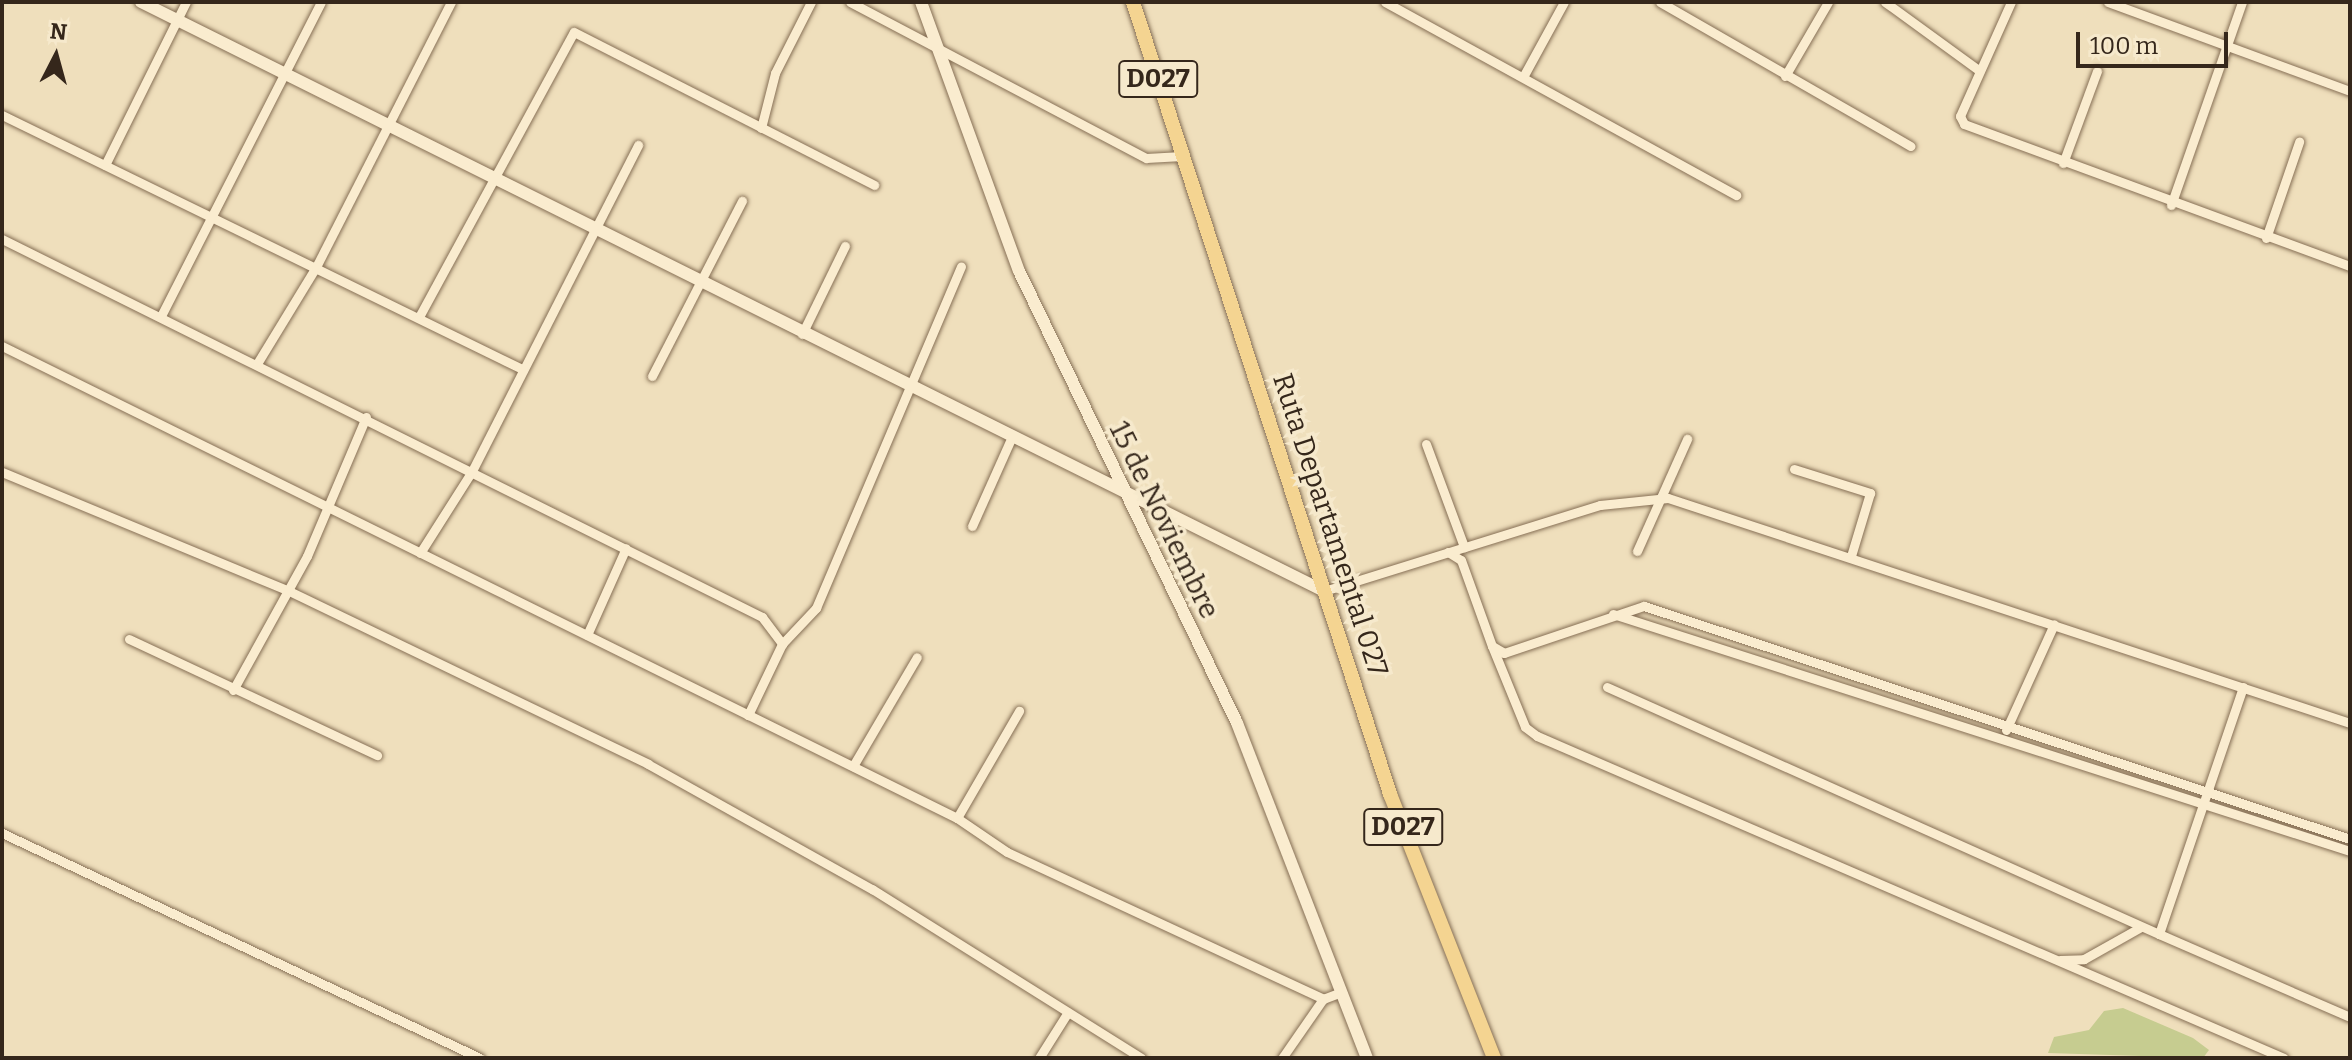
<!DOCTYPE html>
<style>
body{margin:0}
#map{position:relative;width:2352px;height:1060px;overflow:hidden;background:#efdfbc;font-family:Bitter,serif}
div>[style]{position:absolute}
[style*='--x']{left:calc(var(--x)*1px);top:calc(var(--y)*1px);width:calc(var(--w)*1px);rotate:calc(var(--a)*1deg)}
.green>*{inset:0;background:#c6cc90}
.roads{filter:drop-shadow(0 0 2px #866f55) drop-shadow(0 0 2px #866f55)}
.street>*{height:9px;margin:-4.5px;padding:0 4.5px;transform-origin:4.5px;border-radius:4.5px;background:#faeccf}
.secondary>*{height:12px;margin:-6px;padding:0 6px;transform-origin:6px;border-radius:6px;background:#faeccf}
.primary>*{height:14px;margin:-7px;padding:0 7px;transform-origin:7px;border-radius:7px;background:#f4d491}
span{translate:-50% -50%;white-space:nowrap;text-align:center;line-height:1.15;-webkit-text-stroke:7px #f6e9cc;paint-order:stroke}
.shield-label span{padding:2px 6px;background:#f6e9cc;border:2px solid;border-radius:6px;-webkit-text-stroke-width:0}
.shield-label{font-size:26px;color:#35271b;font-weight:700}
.street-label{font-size:28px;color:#35271b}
.frame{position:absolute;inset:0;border:4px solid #35271b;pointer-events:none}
.north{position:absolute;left:16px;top:16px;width:80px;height:80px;-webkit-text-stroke:6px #f6e9cc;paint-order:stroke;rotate:6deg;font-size:22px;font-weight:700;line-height:32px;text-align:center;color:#35271b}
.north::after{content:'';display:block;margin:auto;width:28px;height:36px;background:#35271b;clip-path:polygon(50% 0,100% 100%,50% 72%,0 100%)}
.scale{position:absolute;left:2076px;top:32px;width:152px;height:36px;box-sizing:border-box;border:4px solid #35271b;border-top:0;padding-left:10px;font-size:24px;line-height:28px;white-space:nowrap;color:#35271b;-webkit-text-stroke:6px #f6e9cc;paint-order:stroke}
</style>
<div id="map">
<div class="green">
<div style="clip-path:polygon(2123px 1008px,2193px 1038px,2209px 1050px,2203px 1058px,2048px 1053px,2054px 1037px,2089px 1030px,2104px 1011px)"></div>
</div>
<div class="roads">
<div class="street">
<div style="--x:850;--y:2;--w:335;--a:27.8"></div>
<div style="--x:1146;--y:158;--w:36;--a:-3"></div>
<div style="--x:1385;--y:2;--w:401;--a:28.8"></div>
<div style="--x:1660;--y:2;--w:289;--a:29.9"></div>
<div style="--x:1885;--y:2;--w:117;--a:36"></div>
<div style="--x:2011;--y:2;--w:125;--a:114.1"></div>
<div style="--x:1960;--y:116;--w:9;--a:63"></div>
<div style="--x:1964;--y:124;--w:411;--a:20.2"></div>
<div style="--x:2108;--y:2;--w:258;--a:20.2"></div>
<div style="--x:1785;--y:76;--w:86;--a:-59.8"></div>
<div style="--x:1523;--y:77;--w:85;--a:-61.3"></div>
<div style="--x:2;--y:115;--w:576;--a:26.03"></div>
<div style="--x:761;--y:128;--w:57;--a:-75.7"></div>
<div style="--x:775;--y:73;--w:80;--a:-63.1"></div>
<div style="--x:2063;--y:163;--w:98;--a:-69.7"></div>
<div style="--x:105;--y:165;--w:182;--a:-63.6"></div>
<div style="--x:2171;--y:205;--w:215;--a:-70.7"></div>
<div style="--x:2266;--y:238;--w:102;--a:-71"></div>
<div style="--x:2;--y:239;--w:849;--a:26.44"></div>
<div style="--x:762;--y:617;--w:34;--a:53"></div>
<div style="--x:782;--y:644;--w:79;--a:115.6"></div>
<div style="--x:161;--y:316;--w:352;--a:-63"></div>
<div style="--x:419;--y:317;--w:324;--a:-61.5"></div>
<div style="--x:574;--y:32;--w:337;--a:27"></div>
<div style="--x:802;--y:334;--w:98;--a:-64"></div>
<div style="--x:2;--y:346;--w:1065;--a:26.3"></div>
<div style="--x:957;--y:818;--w:60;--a:34.2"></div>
<div style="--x:1007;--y:852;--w:349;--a:24.9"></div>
<div style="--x:1323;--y:999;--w:19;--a:-21"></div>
<div style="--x:258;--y:362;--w:111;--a:-58.6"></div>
<div style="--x:316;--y:267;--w:297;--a:-63"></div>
<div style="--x:652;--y:376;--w:197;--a:-62.8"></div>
<div style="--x:1426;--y:444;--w:110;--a:69.7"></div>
<div style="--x:1794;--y:469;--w:80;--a:17.5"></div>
<div style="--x:1870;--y:493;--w:66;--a:106.8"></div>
<div style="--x:2;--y:472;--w:308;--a:22.5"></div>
<div style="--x:287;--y:590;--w:401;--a:25.7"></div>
<div style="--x:648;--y:764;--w:257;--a:29.2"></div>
<div style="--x:872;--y:889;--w:318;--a:32.1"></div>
<div style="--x:972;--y:526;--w:95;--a:-65.9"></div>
<div style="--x:1637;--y:551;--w:123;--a:-65.9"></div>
<div style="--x:1448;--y:552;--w:15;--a:32"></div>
<div style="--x:1461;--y:560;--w:91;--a:70.2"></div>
<div style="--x:1492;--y:646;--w:14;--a:30"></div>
<div style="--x:1504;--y:653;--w:148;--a:-18.6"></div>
<div style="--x:1644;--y:606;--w:743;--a:18.26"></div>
<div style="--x:420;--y:553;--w:97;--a:-57.6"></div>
<div style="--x:472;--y:471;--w:366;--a:-63"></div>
<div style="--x:1324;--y:591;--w:289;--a:-17.3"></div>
<div style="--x:1600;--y:505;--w:68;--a:-5.9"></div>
<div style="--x:1668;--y:498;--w:718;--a:18.26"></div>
<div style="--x:1613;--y:614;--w:774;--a:17.83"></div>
<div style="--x:587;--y:635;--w:95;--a:-65.9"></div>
<div style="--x:129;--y:639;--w:274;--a:25.1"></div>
<div style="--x:782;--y:644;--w:50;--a:-46.6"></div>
<div style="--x:816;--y:608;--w:371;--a:-67"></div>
<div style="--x:1492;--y:646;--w:87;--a:67.8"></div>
<div style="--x:1525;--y:727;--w:15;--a:37"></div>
<div style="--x:1537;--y:736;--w:813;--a:23.32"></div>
<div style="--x:1607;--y:687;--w:605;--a:24.11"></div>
<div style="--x:2243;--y:687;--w:261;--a:108.8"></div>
<div style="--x:2159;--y:934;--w:208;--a:23.5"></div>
<div style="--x:233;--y:690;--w:153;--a:-61.1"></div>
<div style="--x:307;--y:556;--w:151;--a:-67"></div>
<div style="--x:2006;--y:730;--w:116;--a:-65.6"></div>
<div style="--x:853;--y:766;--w:126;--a:-59.6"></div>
<div style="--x:957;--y:818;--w:124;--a:-59.9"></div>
<div style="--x:2;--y:833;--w:528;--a:25.21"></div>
<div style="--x:2060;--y:960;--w:24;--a:-2"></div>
<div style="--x:2084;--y:959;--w:65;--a:-29.3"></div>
<div style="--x:1039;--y:1058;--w:54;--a:-57.8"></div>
<div style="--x:1282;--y:1058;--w:72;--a:-55.2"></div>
</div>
<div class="secondary">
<div style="--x:141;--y:2;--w:1322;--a:26.47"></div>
<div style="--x:921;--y:2;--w:286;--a:70"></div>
<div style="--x:1019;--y:271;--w:502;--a:64.25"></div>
<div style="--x:1237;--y:723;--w:359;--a:68.8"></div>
</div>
<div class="primary">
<div style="--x:1133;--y:2;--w:833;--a:72.02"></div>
<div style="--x:1390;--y:794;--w:284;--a:68.5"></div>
</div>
</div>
<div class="shield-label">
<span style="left:1158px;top:79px">D027</span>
<span style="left:1403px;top:827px">D027</span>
</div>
<div class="street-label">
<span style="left:1164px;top:520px;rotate:64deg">15 de Noviembre</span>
<span style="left:1330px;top:525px;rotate:72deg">Ruta Departamental 027</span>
</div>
<div class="frame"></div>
<div class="north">N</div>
<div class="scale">100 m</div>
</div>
